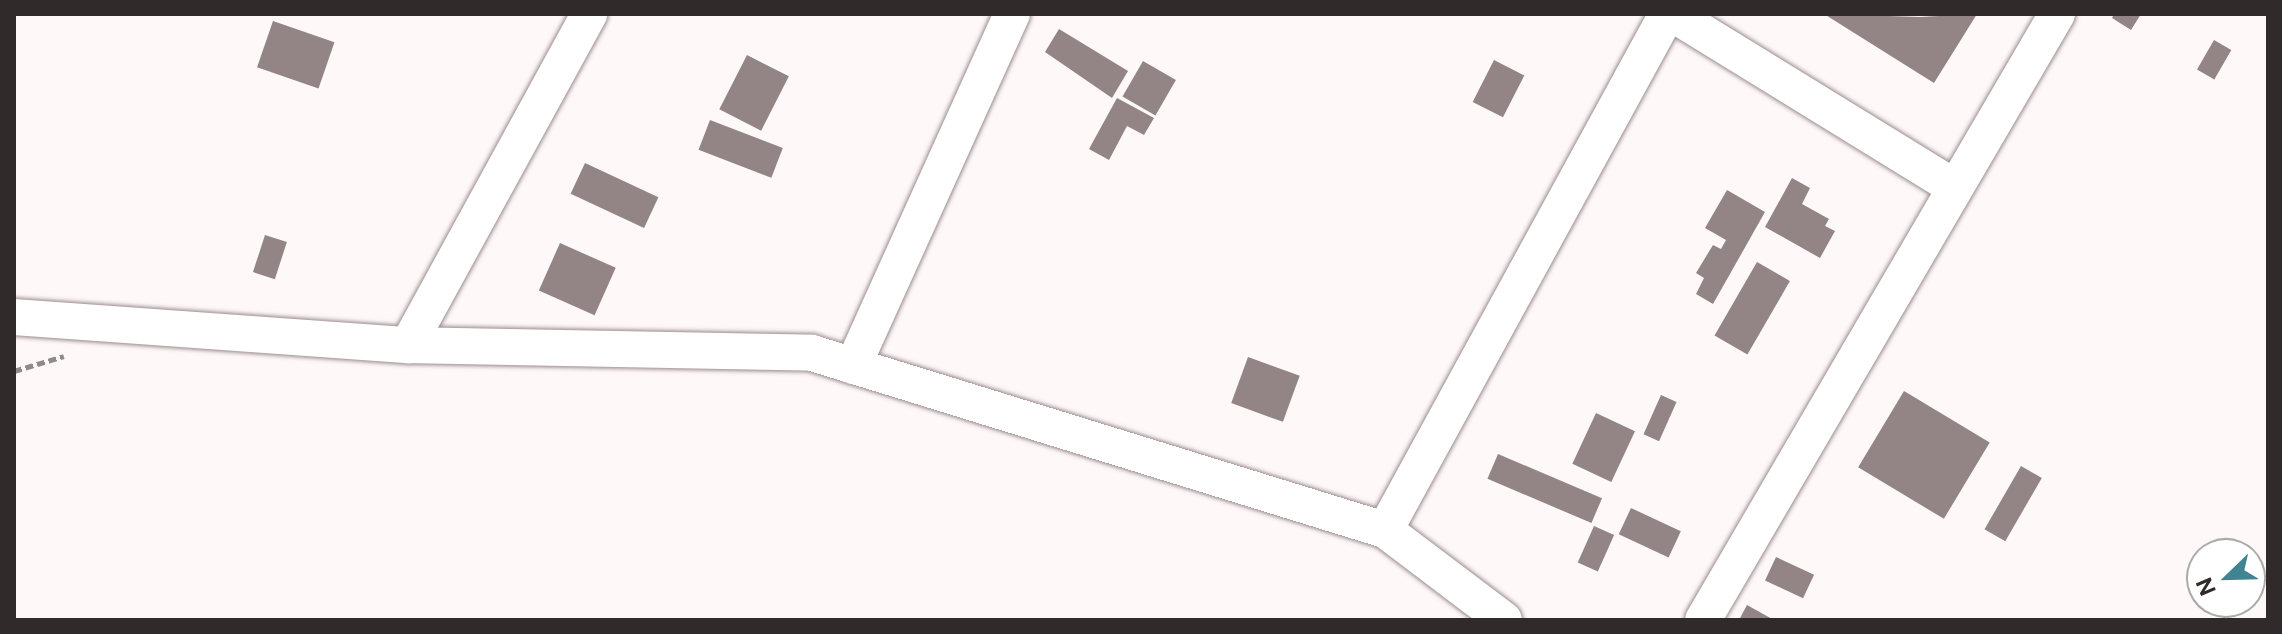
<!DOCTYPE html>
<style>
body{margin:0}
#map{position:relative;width:2282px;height:634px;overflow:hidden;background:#fef8f8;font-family:"Public Sans",sans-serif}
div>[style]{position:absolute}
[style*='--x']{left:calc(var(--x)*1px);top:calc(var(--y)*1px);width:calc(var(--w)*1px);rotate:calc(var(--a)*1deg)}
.building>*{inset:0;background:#938485;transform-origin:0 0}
.path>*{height:5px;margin-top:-2.5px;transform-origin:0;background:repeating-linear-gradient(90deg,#908a8b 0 8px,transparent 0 12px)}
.roads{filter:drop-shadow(0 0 2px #9b8c8d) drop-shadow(0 0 2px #9b8c8d)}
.minor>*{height:36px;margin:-18px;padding:0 18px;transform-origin:18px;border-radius:18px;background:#fff}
span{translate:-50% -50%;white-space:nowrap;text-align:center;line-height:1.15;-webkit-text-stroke:7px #fff;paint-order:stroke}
.frame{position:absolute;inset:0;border:16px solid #302a2b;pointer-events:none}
.north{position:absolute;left:2186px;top:538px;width:80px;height:80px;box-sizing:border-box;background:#fff;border:2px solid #acaaaa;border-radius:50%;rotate:247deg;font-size:22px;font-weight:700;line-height:32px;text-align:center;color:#302a2b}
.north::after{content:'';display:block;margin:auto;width:28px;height:36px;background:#408492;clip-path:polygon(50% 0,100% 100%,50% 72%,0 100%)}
</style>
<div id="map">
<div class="building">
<div style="clip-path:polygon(1824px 14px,1920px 17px,1977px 14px,1934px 83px)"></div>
<div style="clip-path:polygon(2114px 14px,2141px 14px,2131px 30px,2112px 18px)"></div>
<div style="left:273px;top:21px;width:65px;height:49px;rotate:19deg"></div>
<div style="clip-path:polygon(1059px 29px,1128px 71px,1112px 98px,1045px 52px)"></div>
<div style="left:2214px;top:40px;width:20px;height:34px;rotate:30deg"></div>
<div style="left:747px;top:55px;width:47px;height:61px;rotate:27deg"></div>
<div style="left:1494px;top:60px;width:34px;height:47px;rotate:27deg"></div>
<div style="left:1143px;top:61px;width:38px;height:41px;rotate:30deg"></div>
<div style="clip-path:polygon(1117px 98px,1154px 118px,1144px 135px,1127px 126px,1109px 160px,1089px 149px)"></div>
<div style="left:710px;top:120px;width:78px;height:32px;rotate:21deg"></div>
<div style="left:585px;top:163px;width:81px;height:34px;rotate:25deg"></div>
<div style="clip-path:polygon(1792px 178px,1810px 188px,1802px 204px,1829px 219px,1825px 226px,1835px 231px,1820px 258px,1765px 227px)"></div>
<div style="clip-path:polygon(1727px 190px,1765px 212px,1713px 304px,1696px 294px,1704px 278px,1696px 273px,1713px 245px,1721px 249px,1726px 240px,1705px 228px)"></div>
<div style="left:265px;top:235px;width:23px;height:39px;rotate:18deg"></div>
<div style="left:560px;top:243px;width:61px;height:52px;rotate:24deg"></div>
<div style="left:1757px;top:262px;width:38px;height:85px;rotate:30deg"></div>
<div style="left:1248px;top:357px;width:55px;height:49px;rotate:20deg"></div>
<div style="left:1904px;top:391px;width:100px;height:89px;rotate:31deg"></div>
<div style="left:1661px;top:395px;width:17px;height:43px;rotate:24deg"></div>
<div style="left:1596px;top:413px;width:43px;height:56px;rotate:25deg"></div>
<div style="left:1498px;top:454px;width:113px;height:27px;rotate:23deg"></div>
<div style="left:2021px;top:466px;width:24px;height:73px;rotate:30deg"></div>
<div style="left:1631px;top:508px;width:55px;height:29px;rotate:25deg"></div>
<div style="left:1594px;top:526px;width:22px;height:40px;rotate:24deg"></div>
<div style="left:1776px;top:557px;width:42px;height:26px;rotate:25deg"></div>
<div style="clip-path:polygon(1747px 605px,1774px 620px,1739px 620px)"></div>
</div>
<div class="path">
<div style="--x:14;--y:371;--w:52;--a:-16.7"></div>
</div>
<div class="roads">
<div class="minor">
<div style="--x:1673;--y:14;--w:330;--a:31.6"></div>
<div style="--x:14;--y:317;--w:395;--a:4.1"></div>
<div style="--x:408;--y:345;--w:404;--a:1.1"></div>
<div style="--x:812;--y:353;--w:600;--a:17.17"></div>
<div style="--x:1385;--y:530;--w:149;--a:37.1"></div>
<div style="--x:408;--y:345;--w:377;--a:-61.3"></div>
<div style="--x:853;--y:366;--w:386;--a:-65.7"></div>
<div style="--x:1385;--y:530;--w:588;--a:-61.34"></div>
<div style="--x:1703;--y:620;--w:702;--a:-59.71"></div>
</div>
</div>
<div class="frame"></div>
<div class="north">N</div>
</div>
